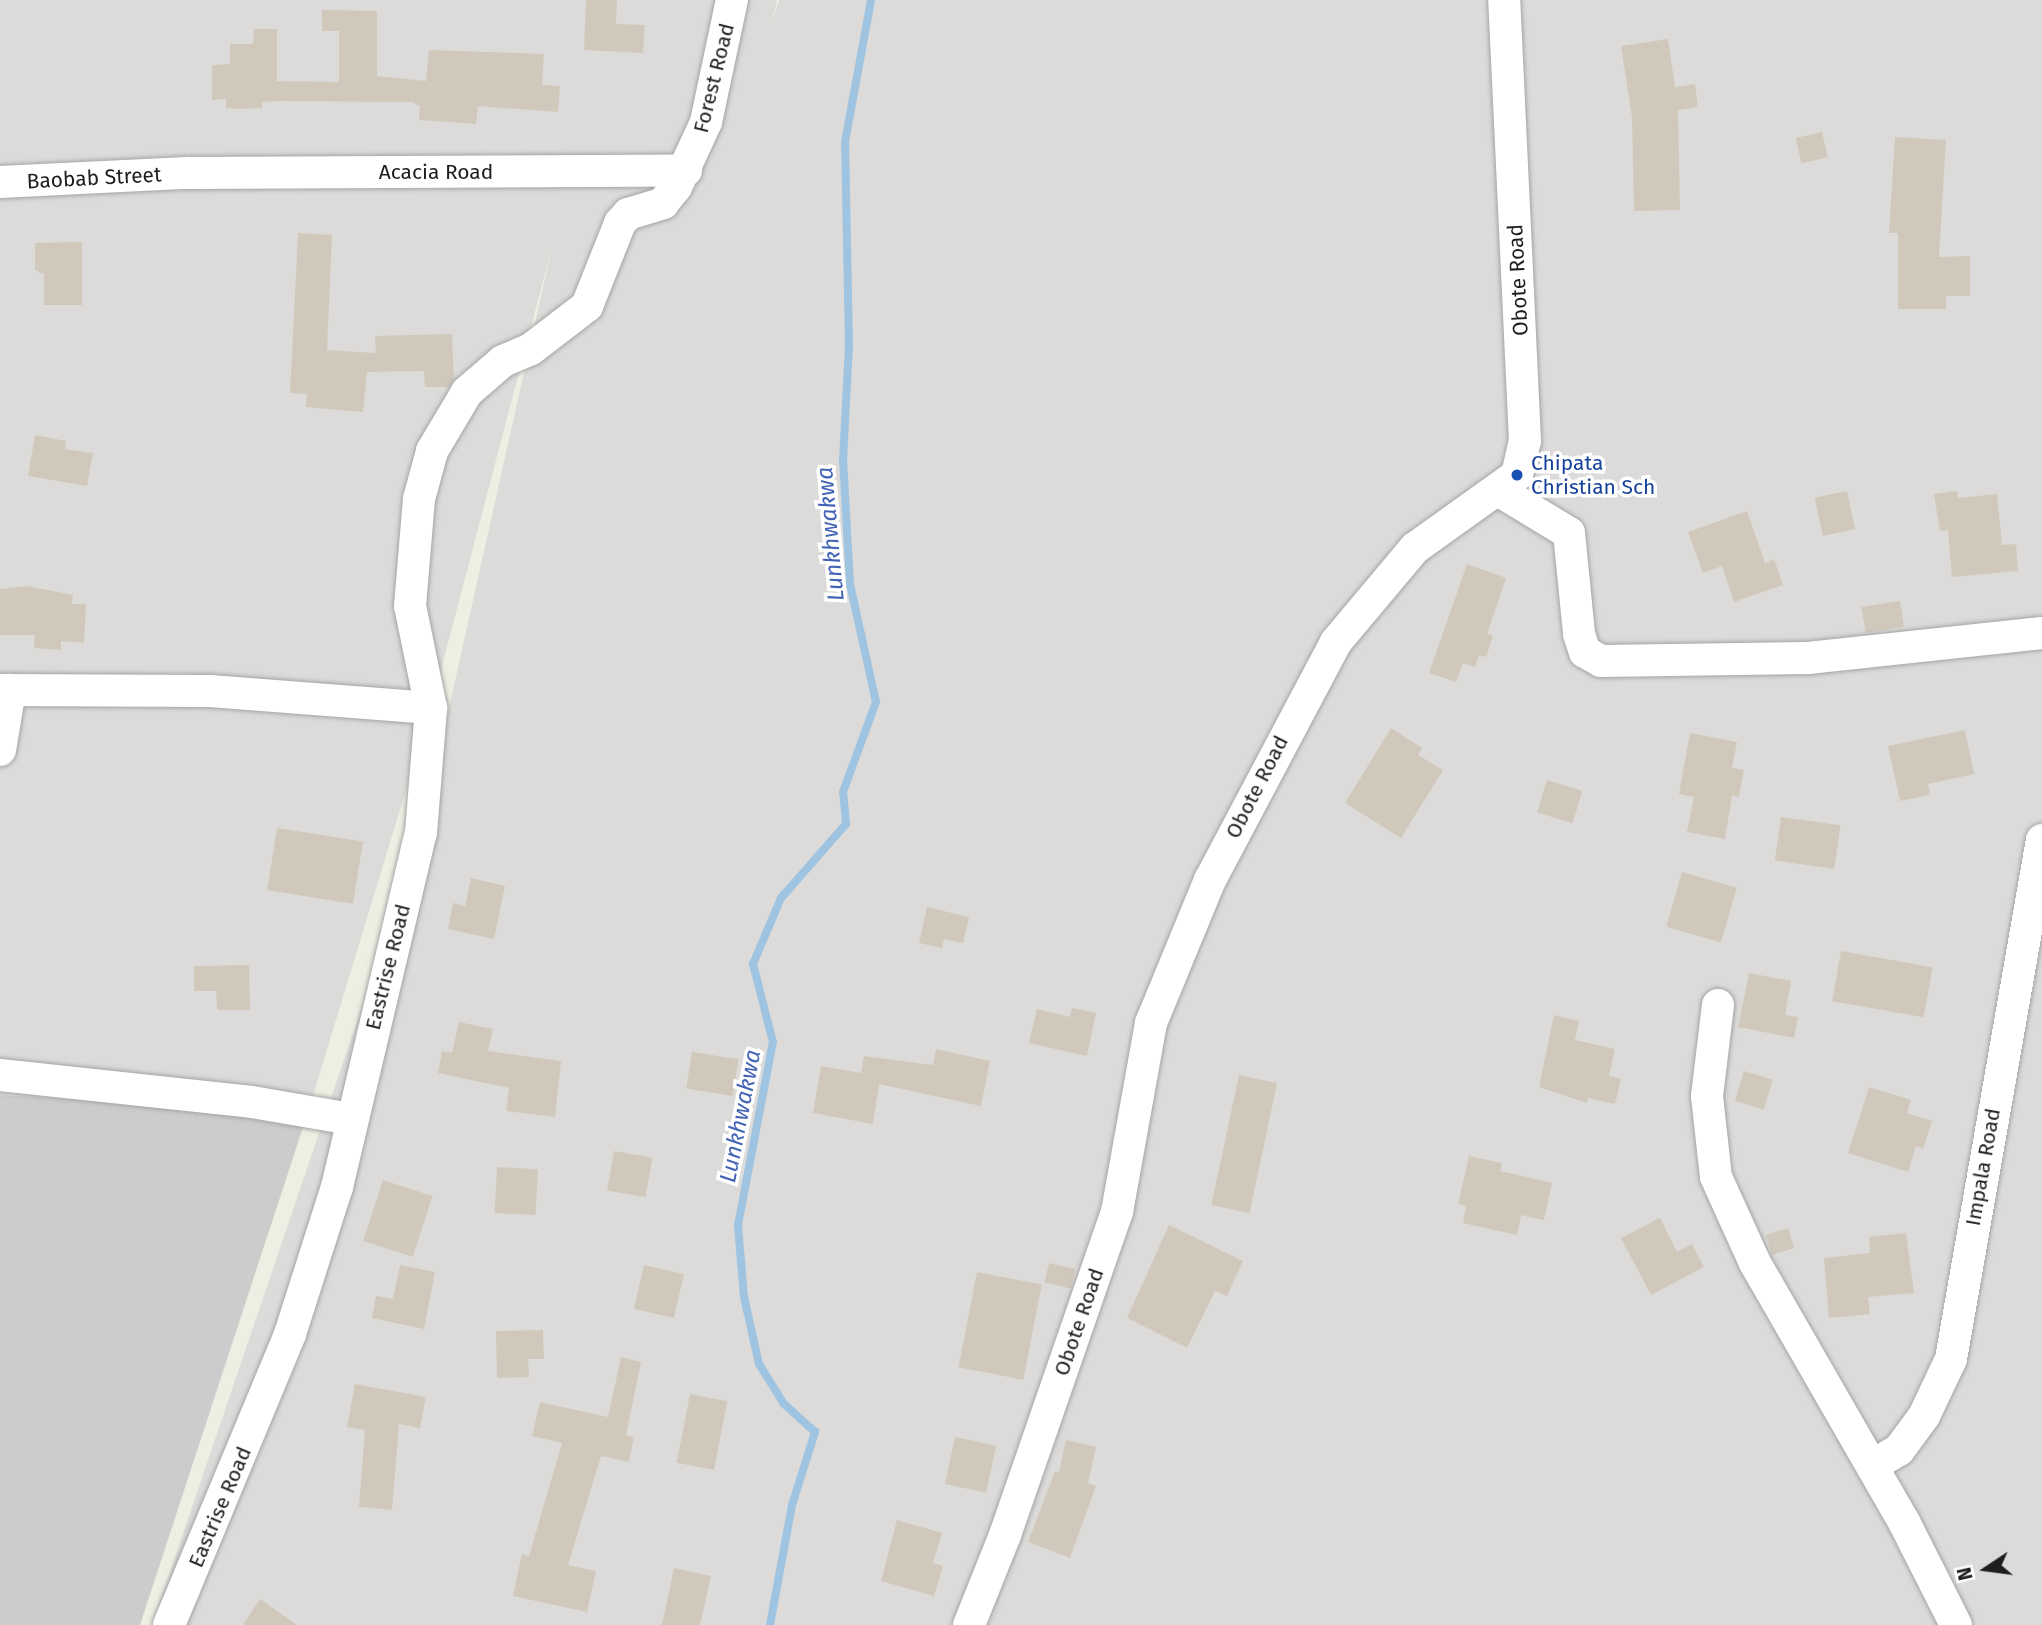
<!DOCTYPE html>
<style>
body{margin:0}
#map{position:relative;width:2042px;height:1625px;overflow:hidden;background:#efeee3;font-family:"Fira Sans",sans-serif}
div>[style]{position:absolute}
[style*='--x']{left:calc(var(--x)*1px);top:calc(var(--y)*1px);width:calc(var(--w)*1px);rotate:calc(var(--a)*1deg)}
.residential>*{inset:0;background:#dcdbda}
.religious>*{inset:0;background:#ccc}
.stream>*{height:8px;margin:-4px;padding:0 4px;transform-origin:4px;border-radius:4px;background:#9fc4e1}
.building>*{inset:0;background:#d0c9bb;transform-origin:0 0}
.roads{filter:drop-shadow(0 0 2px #a5a5a5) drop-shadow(0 0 2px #a5a5a5)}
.minor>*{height:32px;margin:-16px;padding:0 16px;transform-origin:16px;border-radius:16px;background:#fff}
.dots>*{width:19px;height:19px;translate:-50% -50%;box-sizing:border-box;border:4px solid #fff;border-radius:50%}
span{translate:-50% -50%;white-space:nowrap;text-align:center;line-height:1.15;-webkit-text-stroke:7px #fff;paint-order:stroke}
.street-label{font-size:21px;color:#1e1e1e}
.transit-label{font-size:21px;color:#164399}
.left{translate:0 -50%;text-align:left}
.water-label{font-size:23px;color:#4363b4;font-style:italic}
.north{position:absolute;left:1951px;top:1534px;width:70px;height:70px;-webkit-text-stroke:5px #fff;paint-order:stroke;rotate:257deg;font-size:19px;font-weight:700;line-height:28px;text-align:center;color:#1e1e1e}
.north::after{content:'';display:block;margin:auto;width:24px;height:32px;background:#1e1e1e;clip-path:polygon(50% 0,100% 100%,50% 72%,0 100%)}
</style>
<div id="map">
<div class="residential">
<div style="clip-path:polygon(0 0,777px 0,772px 22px,779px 0,2042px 0,2042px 1625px,152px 1625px,421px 833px,552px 247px,431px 708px,308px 1112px,0 1095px)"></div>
</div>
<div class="religious">
<div style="clip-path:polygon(0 1095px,308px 1112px,140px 1625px,0 1625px)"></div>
</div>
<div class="stream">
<div style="--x:770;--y:1625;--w:122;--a:-79.6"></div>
<div style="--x:792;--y:1505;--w:77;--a:-72.5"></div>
<div style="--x:815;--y:1432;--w:42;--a:-137.9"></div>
<div style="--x:784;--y:1404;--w:47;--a:-122"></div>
<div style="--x:759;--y:1364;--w:69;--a:-102.6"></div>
<div style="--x:744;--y:1297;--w:72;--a:-94.8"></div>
<div style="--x:738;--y:1225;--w:186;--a:-79.2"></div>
<div style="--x:773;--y:1042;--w:81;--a:-104.4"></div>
<div style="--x:753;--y:964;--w:72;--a:-67"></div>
<div style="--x:781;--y:898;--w:98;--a:-48.7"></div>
<div style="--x:846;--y:824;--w:32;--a:-95"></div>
<div style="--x:843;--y:792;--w:96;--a:-69.9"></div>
<div style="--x:876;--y:702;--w:121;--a:-102.4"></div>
<div style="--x:850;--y:584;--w:124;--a:-93.2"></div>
<div style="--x:843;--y:460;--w:113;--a:-87"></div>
<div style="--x:849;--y:347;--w:205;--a:-91.1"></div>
<div style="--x:845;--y:142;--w:144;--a:-79.6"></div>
</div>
<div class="building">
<div style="clip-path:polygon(586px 0,617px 0,616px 24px,645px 25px,643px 53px,584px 50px)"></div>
<div style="clip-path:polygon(322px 10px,377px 11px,377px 76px,426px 81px,429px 50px,544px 54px,542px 85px,560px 86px,558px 112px,478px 106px,476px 124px,419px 120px,420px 106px,412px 102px,277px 101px,262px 102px,262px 108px,235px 109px,226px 108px,226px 99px,212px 100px,212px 65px,230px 64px,230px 44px,253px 44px,254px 29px,277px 29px,277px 81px,339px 82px,339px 31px,322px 31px)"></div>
<div style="clip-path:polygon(1668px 39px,1675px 87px,1695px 84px,1698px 107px,1678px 110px,1680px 210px,1634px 211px,1632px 117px,1621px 46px)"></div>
<div style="left:1822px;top:132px;width:26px;height:27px;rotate:77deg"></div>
<div style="clip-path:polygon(1895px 137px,1946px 140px,1939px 257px,1970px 256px,1970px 296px,1946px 296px,1946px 309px,1898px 309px,1898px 233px,1889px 233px)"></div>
<div style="clip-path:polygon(298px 233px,332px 235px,327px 350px,376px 353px,375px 336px,452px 334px,454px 380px,449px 387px,425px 387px,424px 371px,367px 372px,363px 412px,306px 407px,307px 394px,290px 393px)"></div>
<div style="clip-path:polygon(82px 242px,82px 305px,44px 305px,44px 274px,35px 270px,35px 243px)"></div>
<div style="clip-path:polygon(35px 435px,66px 441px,65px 449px,93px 453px,87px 486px,28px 476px)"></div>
<div style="left:1847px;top:491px;width:39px;height:33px;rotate:78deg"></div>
<div style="clip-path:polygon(1957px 491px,1958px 498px,1997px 494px,2002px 545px,2016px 544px,2018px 571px,1952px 577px,1948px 530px,1940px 531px,1934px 494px)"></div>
<div style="clip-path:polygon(1747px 511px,1765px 563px,1774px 559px,1783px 585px,1734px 602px,1722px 566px,1703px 573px,1688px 532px)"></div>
<div style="clip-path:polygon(1467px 564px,1506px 578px,1487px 634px,1493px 636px,1486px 657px,1479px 655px,1475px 667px,1463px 663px,1456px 682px,1429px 673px)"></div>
<div style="clip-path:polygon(27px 586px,73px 595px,72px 604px,86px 604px,84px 643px,61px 641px,61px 650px,34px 648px,35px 635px,0 635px,0 589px)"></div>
<div style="left:1900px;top:601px;width:26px;height:39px;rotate:81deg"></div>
<div style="clip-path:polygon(1391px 728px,1422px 748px,1418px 755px,1443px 770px,1401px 838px,1345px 803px)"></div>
<div style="clip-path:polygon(1965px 730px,1974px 774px,1928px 784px,1930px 795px,1900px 801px,1888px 746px)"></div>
<div style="clip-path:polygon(1690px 733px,1737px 742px,1732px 768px,1744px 770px,1739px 797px,1732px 796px,1725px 839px,1687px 832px,1694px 797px,1679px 794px)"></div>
<div style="left:1547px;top:780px;width:37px;height:34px;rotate:17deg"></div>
<div style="left:1781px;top:817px;width:60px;height:44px;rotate:8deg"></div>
<div style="left:277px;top:828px;width:87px;height:63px;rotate:9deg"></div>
<div style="left:1682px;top:872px;width:57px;height:57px;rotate:16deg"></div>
<div style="clip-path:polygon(471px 878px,505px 886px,494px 939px,448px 929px,453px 903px,465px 906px)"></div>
<div style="clip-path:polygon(927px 907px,969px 917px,963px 943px,944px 939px,942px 948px,919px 943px)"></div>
<div style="left:1841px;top:951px;width:93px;height:51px;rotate:10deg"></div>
<div style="clip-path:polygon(249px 965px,250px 1010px,217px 1010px,216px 991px,194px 991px,194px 966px)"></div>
<div style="clip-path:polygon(1749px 973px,1791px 981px,1785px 1015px,1798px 1017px,1794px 1038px,1738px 1027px)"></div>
<div style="clip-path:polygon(1072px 1008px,1096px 1013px,1087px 1056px,1029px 1043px,1037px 1009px,1070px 1017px)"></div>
<div style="clip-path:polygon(1554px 1015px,1579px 1021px,1575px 1040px,1615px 1049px,1609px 1076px,1621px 1079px,1615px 1104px,1588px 1098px,1587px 1103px,1539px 1087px)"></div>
<div style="clip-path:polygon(459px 1022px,493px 1029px,488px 1051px,561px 1061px,555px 1117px,506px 1111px,509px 1088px,438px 1073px,442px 1051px,452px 1053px)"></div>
<div style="clip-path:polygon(936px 1049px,990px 1061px,981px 1106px,879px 1084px,873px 1124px,813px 1113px,821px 1066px,861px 1073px,864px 1056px,933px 1065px)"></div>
<div style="left:692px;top:1052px;width:47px;height:37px;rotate:9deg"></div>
<div style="left:1744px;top:1071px;width:30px;height:31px;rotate:17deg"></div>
<div style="left:1239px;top:1075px;width:39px;height:133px;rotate:12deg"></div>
<div style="clip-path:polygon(1869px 1087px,1911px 1100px,1907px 1113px,1932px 1121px,1923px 1149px,1916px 1146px,1908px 1172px,1848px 1153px)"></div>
<div style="left:614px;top:1151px;width:39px;height:40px;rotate:10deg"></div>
<div style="clip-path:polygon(1469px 1156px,1502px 1163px,1500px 1171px,1552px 1183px,1544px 1220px,1521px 1215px,1517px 1235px,1463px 1223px,1466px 1206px,1458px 1204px)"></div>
<div style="left:497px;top:1167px;width:41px;height:46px;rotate:3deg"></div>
<div style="left:383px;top:1180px;width:52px;height:64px;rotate:18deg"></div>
<div style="clip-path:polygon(1660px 1218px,1677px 1252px,1692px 1244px,1704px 1267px,1651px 1295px,1621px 1238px)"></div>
<div style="clip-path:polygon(1169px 1225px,1243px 1261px,1227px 1296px,1215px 1291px,1187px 1348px,1127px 1318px)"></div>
<div style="left:1788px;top:1228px;width:21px;height:23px;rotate:73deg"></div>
<div style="clip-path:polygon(1906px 1233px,1914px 1293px,1868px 1297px,1870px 1314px,1829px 1318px,1824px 1258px,1870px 1253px,1869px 1237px)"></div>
<div style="left:1049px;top:1263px;width:27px;height:20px;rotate:13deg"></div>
<div style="clip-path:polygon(400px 1265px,435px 1272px,424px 1329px,372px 1318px,376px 1296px,393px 1299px)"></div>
<div style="left:644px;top:1265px;width:41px;height:45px;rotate:13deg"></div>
<div style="left:977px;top:1272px;width:66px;height:97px;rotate:11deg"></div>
<div style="clip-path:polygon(543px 1330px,544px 1359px,528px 1359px,529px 1377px,497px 1378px,496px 1331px)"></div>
<div style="clip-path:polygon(621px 1357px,641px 1362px,626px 1435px,634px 1437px,629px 1462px,601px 1456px,568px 1565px,596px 1571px,587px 1612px,513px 1596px,522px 1554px,529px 1556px,562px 1443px,532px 1436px,540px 1402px,608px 1417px)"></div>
<div style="clip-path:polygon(355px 1384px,426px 1397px,420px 1428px,399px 1424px,392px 1510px,359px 1507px,365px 1430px,347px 1427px)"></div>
<div style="left:690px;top:1394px;width:38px;height:70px;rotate:11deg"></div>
<div style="left:955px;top:1437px;width:42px;height:48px;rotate:12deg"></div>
<div style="clip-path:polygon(1066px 1440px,1096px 1447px,1088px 1483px,1096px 1486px,1070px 1558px,1028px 1542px,1055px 1471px,1059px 1472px)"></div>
<div style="clip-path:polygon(897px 1520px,942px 1533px,933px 1563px,943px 1566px,934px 1596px,881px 1581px)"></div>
<div style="clip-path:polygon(674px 1568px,711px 1576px,700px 1625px,662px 1625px)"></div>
<div style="clip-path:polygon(260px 1599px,297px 1625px,243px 1625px)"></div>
</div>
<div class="roads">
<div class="minor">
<div style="--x:0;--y:182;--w:187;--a:-2.8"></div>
<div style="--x:187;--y:173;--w:499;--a:-0.3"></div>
<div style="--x:1498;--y:490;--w:83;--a:31.2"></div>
<div style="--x:1569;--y:533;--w:101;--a:84.3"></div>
<div style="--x:1579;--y:634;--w:19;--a:72"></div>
<div style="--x:1585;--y:652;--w:18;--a:29"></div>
<div style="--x:1601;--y:661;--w:207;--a:-0.8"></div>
<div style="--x:1808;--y:658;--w:235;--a:-6.1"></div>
<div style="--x:0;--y:690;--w:210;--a:0.3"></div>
<div style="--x:210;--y:691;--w:222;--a:4.4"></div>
<div style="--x:0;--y:750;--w:61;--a:-80.5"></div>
<div style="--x:1718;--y:1005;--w:92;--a:96.9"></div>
<div style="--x:1707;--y:1096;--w:81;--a:83.7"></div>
<div style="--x:1716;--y:1177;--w:94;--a:65.6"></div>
<div style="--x:1755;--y:1263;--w:299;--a:60.1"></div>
<div style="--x:1904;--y:1522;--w:115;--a:63.2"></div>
<div style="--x:0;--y:1075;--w:253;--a:6.1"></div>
<div style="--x:252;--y:1102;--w:99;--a:9.8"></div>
<div style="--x:1872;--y:1466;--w:31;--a:-31"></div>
<div style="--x:1899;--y:1450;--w:42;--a:-53.7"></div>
<div style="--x:1924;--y:1416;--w:63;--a:-64.7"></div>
<div style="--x:1951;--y:1359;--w:527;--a:-80.06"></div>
<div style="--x:169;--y:1625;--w:315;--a:-67.4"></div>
<div style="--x:290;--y:1334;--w:154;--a:-72.3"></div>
<div style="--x:337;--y:1187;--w:364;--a:-76.7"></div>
<div style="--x:421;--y:833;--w:125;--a:-85.4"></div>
<div style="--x:431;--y:708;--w:104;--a:-101.6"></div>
<div style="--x:410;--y:606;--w:107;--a:-85.2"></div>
<div style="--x:419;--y:499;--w:50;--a:-74.8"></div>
<div style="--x:432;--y:451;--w:69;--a:-59.3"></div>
<div style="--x:467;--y:392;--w:48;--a:-40.7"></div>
<div style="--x:503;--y:361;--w:30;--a:-23"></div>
<div style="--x:531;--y:349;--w:71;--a:-37.5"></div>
<div style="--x:587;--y:306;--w:89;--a:-68.3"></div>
<div style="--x:620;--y:223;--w:12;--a:-48"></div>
<div style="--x:628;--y:214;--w:37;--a:-17"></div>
<div style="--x:663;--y:203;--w:21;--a:-51"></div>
<div style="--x:676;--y:187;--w:72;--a:-65.2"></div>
<div style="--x:706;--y:122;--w:125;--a:-78"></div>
<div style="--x:969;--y:1625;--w:97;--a:-68.2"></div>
<div style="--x:1005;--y:1535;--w:342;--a:-70.9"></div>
<div style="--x:1117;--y:1212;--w:192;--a:-79.8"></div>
<div style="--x:1151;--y:1023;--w:155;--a:-67.6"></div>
<div style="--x:1210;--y:880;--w:269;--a:-62.1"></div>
<div style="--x:1336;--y:642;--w:123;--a:-50"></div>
<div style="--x:1415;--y:548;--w:125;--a:-35.6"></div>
<div style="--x:1517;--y:475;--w:35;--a:-77"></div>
<div style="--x:1525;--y:441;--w:441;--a:-92.7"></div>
</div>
</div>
<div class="dots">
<div style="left:1517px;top:475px;background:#1a4fb4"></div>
</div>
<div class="street-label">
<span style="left:714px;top:78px;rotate:-76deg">Forest Road</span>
<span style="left:436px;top:172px">Acacia Road</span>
<span style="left:94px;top:178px;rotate:-3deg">Baobab Street</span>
<span style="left:1518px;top:280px;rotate:-93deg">Obote Road</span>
<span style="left:1257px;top:787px;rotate:-63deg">Obote Road</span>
<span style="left:388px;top:967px;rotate:-76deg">Eastrise Road</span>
<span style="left:1983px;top:1167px;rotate:-80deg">Impala Road</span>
<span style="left:1079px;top:1322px;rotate:-71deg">Obote Road</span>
<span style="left:220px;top:1507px;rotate:-67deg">Eastrise Road</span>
</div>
<div class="transit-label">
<span class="left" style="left:1531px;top:475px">Chipata<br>Christian Sch</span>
</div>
<div class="water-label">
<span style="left:830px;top:534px;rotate:-95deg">Lunkhwakwa</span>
<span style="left:740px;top:1116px;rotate:-79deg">Lunkhwakwa</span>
</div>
<div class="north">N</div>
</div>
